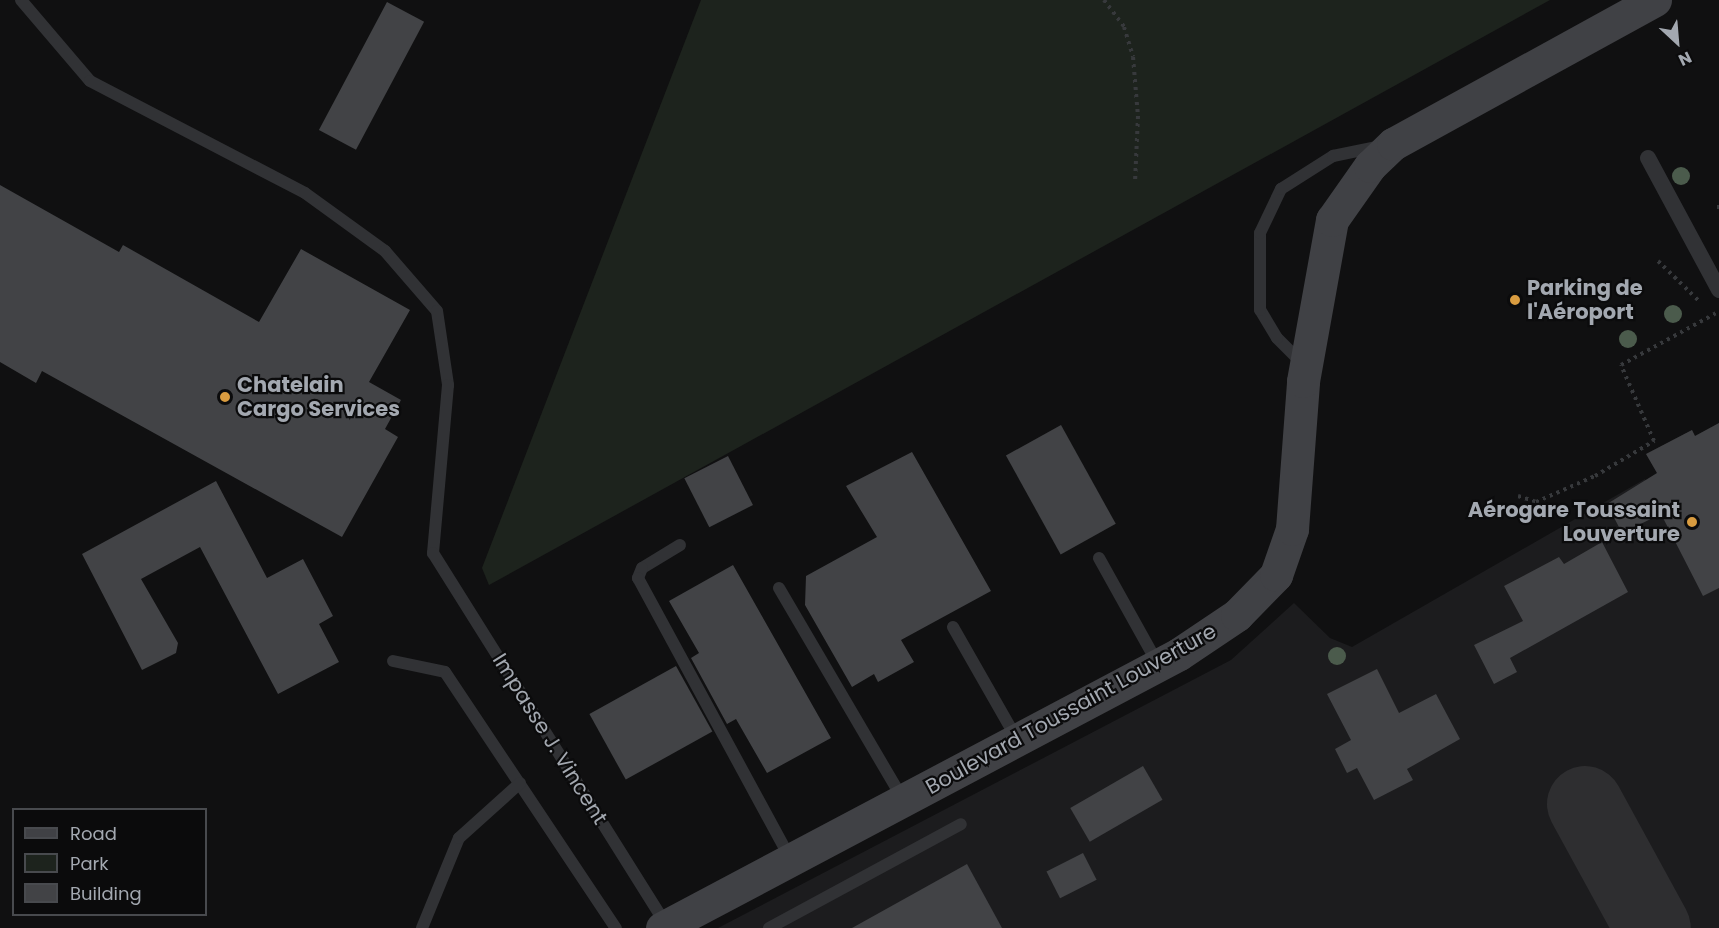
<!DOCTYPE html>
<meta charset="utf-8">
<style>
body{margin:0}
#map{position:relative;width:1719px;height:928px;overflow:hidden;background:#101011;font-family:Poppins,sans-serif}
div>[style]{position:absolute}
[style*='--x']{left:calc(var(--x)*1px);top:calc(var(--y)*1px);width:calc(var(--w)*1px);rotate:calc(var(--a)*1deg)}
.built>*{inset:0;background:#1c1c1e}
.green>*{inset:0;background:#1d231d}
.taxiway>*{height:76px;margin:-38px;padding:0 38px;transform-origin:38px;border-radius:38px;background:#2e2e30}
.building>*{inset:0;background:#424346;transform-origin:0 0}
.path>*{height:4px;margin-top:-2px;transform-origin:0;background:repeating-linear-gradient(90deg,#37393c 0 3px,transparent 0 7.5px)}
.service>*{height:12px;margin:-6px;padding:0 6px;transform-origin:6px;border-radius:6px;background:#313235}
.pedestrian>*{height:16px;margin:-8px;padding:0 8px;transform-origin:8px;border-radius:8px;background:#313235}
.secondary>*{height:33px;margin:-16.5px;padding:0 16.5px;transform-origin:16.5px;border-radius:16.5px;background:#404145}
.trees>*{width:18px;height:18px;margin:-9px;border-radius:50%;background:#4b5b4c}
.dots>*{width:16px;height:16px;translate:-50% -50%;box-sizing:border-box;border:3px solid #0b0b0c;border-radius:50%}
span{translate:-50% -50%;white-space:nowrap;text-align:center;line-height:1.15;-webkit-text-stroke:4.5px #0b0b0c;paint-order:stroke}
.poi-label{font-size:21px;color:#a3a8b0;font-weight:700}
.left{translate:0 -50%;text-align:left}
.right{translate:-100% -50%;text-align:right}
.street-label{font-size:21px;color:#a3a8b0}
.legend{position:absolute;left:12px;top:808px;width:195px;height:108px;box-sizing:border-box;background:#0b0b0c;border:2px solid #484a4e;margin:0;padding:8px 10px;list-style:none;font-size:18px;color:#a3a8b0}
.legend li{display:flex;align-items:center;gap:12px;height:30px}
.legend b{width:30px;border:2px solid #484a4e}
.north{position:absolute;left:1647px;top:12px;width:60px;height:60px;-webkit-text-stroke:4px #0b0b0c;paint-order:stroke;rotate:154deg;font-size:16px;font-weight:700;line-height:24px;text-align:center;color:#a3a8b0}
.north::after{content:'';display:block;margin:auto;width:21px;height:27px;background:#a3a8b0;clip-path:polygon(50% 0,100% 100%,50% 72%,0 100%)}
</style>
<div id="map">
<div class="built">
<div style="clip-path:polygon(1719px 423px,1719px 928px,718px 928px,1231px 660px,1294px 603px,1330px 638px,1352px 647px,1645px 479px,1649px 487px,1661px 480px,1646px 454px,1692px 430px,1695px 436px)"></div>
</div>
<div class="green">
<div style="clip-path:polygon(701px 0,1550px 0,489px 585px,482px 568px)"></div>
</div>
<div class="taxiway">
<div style="--x:1585;--y:804;--w:141;--a:61.3"></div>
</div>
<div class="building">
<div style="left:387px;top:2px;width:42px;height:145px;rotate:28deg"></div>
<div style="clip-path:polygon(0 185px,119px 252px,123px 245px,259px 322px,301px 249px,410px 310px,369px 382px,401px 400px,385px 429px,398px 437px,342px 537px,42px 371px,36px 383px,0 362px)"></div>
<div style="clip-path:polygon(1719px 423px,1719px 588px,1703px 596px,1661px 514px,1622px 533px,1607px 504px,1657px 473px,1646px 454px,1692px 430px,1695px 436px)"></div>
<div style="left:1061px;top:425px;width:113px;height:63px;rotate:61deg"></div>
<div style="clip-path:polygon(912px 452px,991px 591px,901px 640px,914px 662px,878px 682px,874px 674px,852px 687px,805px 605px,806px 576px,877px 537px,846px 486px)"></div>
<div style="left:728px;top:456px;width:55px;height:49px;rotate:63deg"></div>
<div style="clip-path:polygon(216px 481px,267px 578px,303px 559px,333px 616px,319px 624px,339px 662px,278px 694px,200px 547px,141px 579px,178px 643px,176px 653px,142px 670px,82px 554px)"></div>
<div style="clip-path:polygon(1602px 542px,1628px 592px,1510px 658px,1517px 672px,1494px 684px,1474px 645px,1523px 621px,1504px 586px,1559px 557px,1564px 564px)"></div>
<div style="clip-path:polygon(733px 565px,831px 738px,767px 773px,736px 719px,727px 724px,691px 658px,699px 653px,669px 601px)"></div>
<div style="left:676px;top:666px;width:75px;height:99px;rotate:61deg"></div>
<div style="clip-path:polygon(1377px 669px,1399px 713px,1436px 694px,1460px 739px,1407px 769px,1413px 780px,1374px 800px,1357px 768px,1347px 773px,1335px 749px,1351px 740px,1327px 694px)"></div>
<div style="left:1143px;top:766px;width:39px;height:84px;rotate:60deg"></div>
<div style="left:1083px;top:853px;width:30px;height:41px;rotate:63deg"></div>
<div style="clip-path:polygon(967px 864px,1002px 928px,852px 928px)"></div>
</div>
<div class="path">
<div style="--x:1104;--y:0;--w:34;--a:53"></div>
<div style="--x:1124;--y:27;--w:31;--a:73"></div>
<div style="--x:1133;--y:57;--w:59;--a:85.2"></div>
<div style="--x:1138;--y:116;--w:66;--a:92.6"></div>
<div style="--x:1717;--y:207;--w:2;--a:0"></div>
<div style="--x:1658;--y:261;--w:56;--a:44.3"></div>
<div style="--x:1518;--y:496;--w:19;--a:18"></div>
<div style="--x:1536;--y:502;--w:64;--a:-23.8"></div>
<div style="--x:1595;--y:476;--w:69;--a:-30.7"></div>
<div style="--x:1654;--y:441;--w:83;--a:-113.5"></div>
<div style="--x:1621;--y:365;--w:108;--a:-28.7"></div>
</div>
<div class="service">
<div style="--x:21;--y:0;--w:106;--a:49.6"></div>
<div style="--x:90;--y:81;--w:242;--a:27.5"></div>
<div style="--x:305;--y:193;--w:99;--a:35.9"></div>
<div style="--x:385;--y:251;--w:79;--a:49.1"></div>
<div style="--x:437;--y:311;--w:75;--a:81.5"></div>
<div style="--x:448;--y:385;--w:169;--a:95.1"></div>
<div style="--x:433;--y:553;--w:438;--a:57.9"></div>
<div style="--x:1302;--y:363;--w:35;--a:-135"></div>
<div style="--x:1277;--y:338;--w:33;--a:-121"></div>
<div style="--x:1260;--y:310;--w:77;--a:-90"></div>
<div style="--x:1260;--y:233;--w:49;--a:-64.5"></div>
<div style="--x:1281;--y:189;--w:62;--a:-32.4"></div>
<div style="--x:1333;--y:156;--w:45;--a:-11.6"></div>
<div style="--x:680;--y:545;--w:44;--a:148.8"></div>
<div style="--x:642;--y:568;--w:11;--a:112"></div>
<div style="--x:638;--y:578;--w:319;--a:61.5"></div>
<div style="--x:1099;--y:558;--w:121;--a:60.9"></div>
<div style="--x:779;--y:588;--w:245;--a:59.6"></div>
<div style="--x:953;--y:627;--w:129;--a:60.3"></div>
<div style="--x:393;--y:661;--w:53;--a:11.9"></div>
<div style="--x:445;--y:672;--w:308;--a:56.3"></div>
<div style="--x:422;--y:928;--w:97;--a:-67.7"></div>
<div style="--x:459;--y:838;--w:82;--a:-42"></div>
<div style="--x:769;--y:928;--w:218;--a:-28.4"></div>
</div>
<div class="pedestrian">
<div style="--x:1648;--y:158;--w:150;--a:61.7"></div>
</div>
<div class="secondary">
<div style="--x:662;--y:928;--w:585;--a:-27.92"></div>
<div style="--x:1179;--y:654;--w:70;--a:-33.9"></div>
<div style="--x:1237;--y:615;--w:56;--a:-45.7"></div>
<div style="--x:1276;--y:575;--w:49;--a:-70.8"></div>
<div style="--x:1292;--y:529;--w:148;--a:-85.7"></div>
<div style="--x:1303;--y:381;--w:164;--a:-79.8"></div>
<div style="--x:1332;--y:220;--w:66;--a:-54.9"></div>
<div style="--x:1370;--y:166;--w:32;--a:-44"></div>
<div style="--x:1393;--y:144;--w:299;--a:-28.8"></div>
</div>
<div class="trees">
<div style="left:1681px;top:176px"></div>
<div style="left:1673px;top:314px"></div>
<div style="left:1628px;top:339px"></div>
<div style="left:1337px;top:656px"></div>
</div>
<div class="dots">
<div style="left:1515px;top:300px;background:#d99c40"></div>
<div style="left:225px;top:397px;background:#d99c40"></div>
<div style="left:1692px;top:522px;background:#d99c40"></div>
</div>
<div class="poi-label">
<span class="left" style="left:1527px;top:300px">Parking de<br>l'Aéroport</span>
<span class="left" style="left:237px;top:397px">Chatelain<br>Cargo Services</span>
<span class="right" style="left:1680px;top:522px">Aérogare Toussaint<br>Louverture</span>
</div>
<div class="street-label">
<span style="left:1071px;top:709px;rotate:-29deg">Boulevard Toussaint Louverture</span>
<span style="left:550px;top:739px;rotate:58deg">Impasse J. Vincent</span>
</div>
<ul class="legend">
<li><b style="height:8px;background:#404145"></b>Road</li>
<li><b style="height:16px;background:#1d231d"></b>Park</li>
<li><b style="height:16px;background:#424346"></b>Building</li>
</ul>
<div class="north">N</div>
</div>
